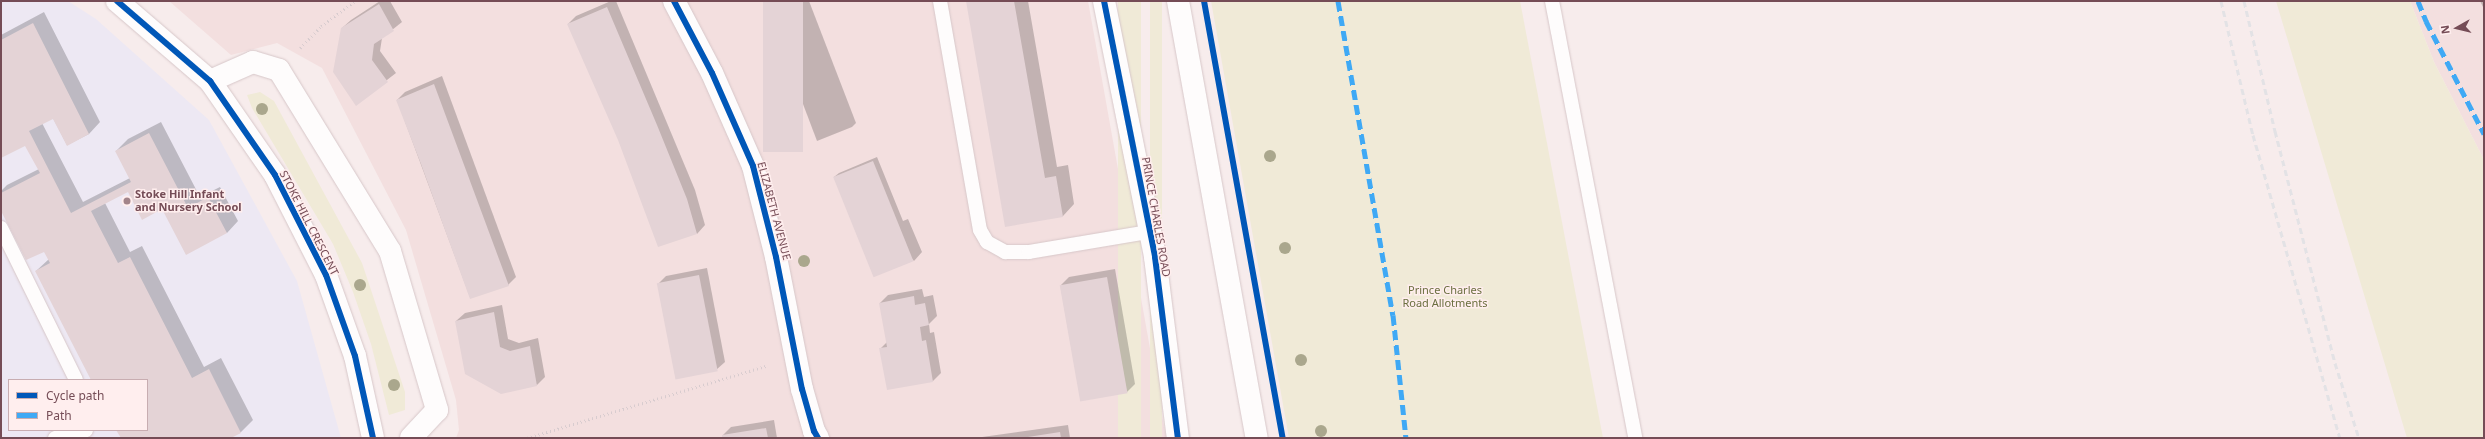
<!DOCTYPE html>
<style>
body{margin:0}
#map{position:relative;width:2485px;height:439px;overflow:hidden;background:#f7ecec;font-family:"Noto Sans",sans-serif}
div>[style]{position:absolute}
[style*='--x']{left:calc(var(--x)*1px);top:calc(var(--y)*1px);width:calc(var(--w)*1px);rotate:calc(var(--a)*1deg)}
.residential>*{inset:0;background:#f3dfdf}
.education>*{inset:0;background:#ede8f3}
.green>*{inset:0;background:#f0ead7;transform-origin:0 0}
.shadow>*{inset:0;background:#0003}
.building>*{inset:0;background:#e4d3d6;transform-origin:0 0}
.path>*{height:2.5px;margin-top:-1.25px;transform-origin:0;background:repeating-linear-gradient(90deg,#d8cccf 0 1px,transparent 0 4px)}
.roads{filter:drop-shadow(0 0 1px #d7c7c9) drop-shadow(0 0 1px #d7c7c9)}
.lane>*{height:14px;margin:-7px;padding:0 7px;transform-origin:7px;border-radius:7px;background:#fefcfc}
.street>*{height:22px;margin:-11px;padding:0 11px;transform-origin:11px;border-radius:11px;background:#fefcfc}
.secondary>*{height:22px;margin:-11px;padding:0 11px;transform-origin:11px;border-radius:11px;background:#fefcfc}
.rail>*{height:3px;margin-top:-1.5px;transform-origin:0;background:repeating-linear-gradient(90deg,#e3e2e5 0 6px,transparent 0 10px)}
.quiet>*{height:5px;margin-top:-2.5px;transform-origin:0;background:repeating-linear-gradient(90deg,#3fa9f5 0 10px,transparent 0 15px)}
.cycleway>*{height:6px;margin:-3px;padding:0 3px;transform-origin:3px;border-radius:3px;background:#0057b8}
.trees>*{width:12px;height:12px;margin:-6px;border-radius:50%;background:#aaa78d}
.dots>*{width:11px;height:11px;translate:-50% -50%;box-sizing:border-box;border:2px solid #fee;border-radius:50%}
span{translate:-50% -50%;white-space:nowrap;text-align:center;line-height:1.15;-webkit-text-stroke:3px #fee;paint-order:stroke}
.poi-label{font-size:11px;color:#754c56;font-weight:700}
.left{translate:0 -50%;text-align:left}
.street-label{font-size:11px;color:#754c56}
.park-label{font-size:11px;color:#6b6f3f}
.frame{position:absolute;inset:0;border:2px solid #754c56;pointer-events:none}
.legend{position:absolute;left:8px;top:379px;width:140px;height:52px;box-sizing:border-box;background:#fee;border:1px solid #c8adb1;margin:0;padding:5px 7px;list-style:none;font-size:12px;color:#754c56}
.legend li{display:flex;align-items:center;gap:8px;height:20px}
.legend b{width:20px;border:1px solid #c8adb1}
.north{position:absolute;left:2437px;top:8px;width:40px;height:40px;-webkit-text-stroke:3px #fee;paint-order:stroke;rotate:262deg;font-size:11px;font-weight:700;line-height:16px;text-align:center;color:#754c56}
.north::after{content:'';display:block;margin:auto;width:14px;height:18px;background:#754c56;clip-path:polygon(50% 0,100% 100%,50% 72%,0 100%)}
</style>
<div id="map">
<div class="residential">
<div style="clip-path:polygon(169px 1px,1088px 1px,1166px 438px,456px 438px,459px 430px,456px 400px,406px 230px,322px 68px,277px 43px,231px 55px)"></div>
<div style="clip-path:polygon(2410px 1px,2484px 1px,2484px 160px,2434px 62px)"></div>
</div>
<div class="education">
<div style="clip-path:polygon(evenodd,1px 1px,68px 1px,96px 19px,209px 120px,297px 281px,341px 438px,1px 438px,1px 1px,9px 380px,147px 380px,147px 430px,9px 430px,9px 380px)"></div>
</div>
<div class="green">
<div style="left:1118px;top:1px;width:23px;height:444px"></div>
<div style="left:1150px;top:1px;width:12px;height:444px"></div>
<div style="clip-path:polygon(1211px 1px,1520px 1px,1603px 438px,1289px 438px)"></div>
<div style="clip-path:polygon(2276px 1px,2410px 1px,2434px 62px,2484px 160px,2484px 438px,2407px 438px)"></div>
<div style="clip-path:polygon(260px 92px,274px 101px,362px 263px,405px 392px,405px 410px,389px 415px,371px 344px,353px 292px,333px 244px,252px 108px,247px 95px)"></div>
</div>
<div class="shadow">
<div style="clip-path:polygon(380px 1px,390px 1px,402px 22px,382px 38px,380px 51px,396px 73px,356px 104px,342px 28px,351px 20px)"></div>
<div style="clip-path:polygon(611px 1px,616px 1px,695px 190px,705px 225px,697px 234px,619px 140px,568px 24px,576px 16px)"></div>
<div style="clip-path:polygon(764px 1px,809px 1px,856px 123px,852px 127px,817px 141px)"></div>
<div style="clip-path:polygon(967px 1px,1028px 1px,1057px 167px,1068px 165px,1074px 204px,1063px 216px,1006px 226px)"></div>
<div style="clip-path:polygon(2480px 1px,2484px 1px,2484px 9px)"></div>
<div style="clip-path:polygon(44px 12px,100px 122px,89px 134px,67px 145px,53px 118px,42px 123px,83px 202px,130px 178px,116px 151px,128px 139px,161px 122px,200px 197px,220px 187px,238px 221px,227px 233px,163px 207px,129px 190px,105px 203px,130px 252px,142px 246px,204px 367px,221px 358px,253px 420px,241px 432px,229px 438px,122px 438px,118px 430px,147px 430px,147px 380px,92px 380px,36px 271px,49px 259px,44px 250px,1px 209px,1px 191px,7px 185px,39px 169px,26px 144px,1px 157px,1px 35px)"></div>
<div style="clip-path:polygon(442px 76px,516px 277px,508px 285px,470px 297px,397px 100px,405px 92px)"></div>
<div style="clip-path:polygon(877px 157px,903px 221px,908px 219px,922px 252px,914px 261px,834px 177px,839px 173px)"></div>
<div style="clip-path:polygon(707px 268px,725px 362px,716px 370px,658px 284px,666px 276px)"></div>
<div style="clip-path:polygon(1115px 269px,1135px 384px,1127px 392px,1061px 285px,1069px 277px)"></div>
<div style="clip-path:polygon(922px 289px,924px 297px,933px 295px,937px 316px,929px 324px,930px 333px,934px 332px,941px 373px,933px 381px,881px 348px,887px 342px,880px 303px,888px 295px)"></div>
<div style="clip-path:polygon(502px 305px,508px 339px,519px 343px,538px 338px,545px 377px,537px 385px,456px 321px,465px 313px)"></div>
<div style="clip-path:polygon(774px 420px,777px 438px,723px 438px,723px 435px,731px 427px)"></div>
<div style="clip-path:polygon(1068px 425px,1070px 438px,975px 438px)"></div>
</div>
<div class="building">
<div style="left:763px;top:1px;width:40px;height:151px"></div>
<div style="clip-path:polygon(966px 1px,1014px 1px,1045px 178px,1056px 176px,1063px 217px,1005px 227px)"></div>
<div style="clip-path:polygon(379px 4px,394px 31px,374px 44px,372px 60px,388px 82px,356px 106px,333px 72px,341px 28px)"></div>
<div style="clip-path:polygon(607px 7px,657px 125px,687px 199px,697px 234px,658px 247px,618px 140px,567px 24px)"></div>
<div style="clip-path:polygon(33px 23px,89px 134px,67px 146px,53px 119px,29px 131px,71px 213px,131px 182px,115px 151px,149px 133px,188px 208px,208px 197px,227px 233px,186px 255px,162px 209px,142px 220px,128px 192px,91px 211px,118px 263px,130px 257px,192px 378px,209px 369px,241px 433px,231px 438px,121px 438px,116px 430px,147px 430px,147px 380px,91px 380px,35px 271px,50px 263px,44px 252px,26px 260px,1px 211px,1px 193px,40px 173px,25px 146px,1px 158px,1px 40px)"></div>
<div style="clip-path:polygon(434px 84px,509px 286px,470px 299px,421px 164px,396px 100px)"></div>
<div style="left:873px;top:161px;width:108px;height:43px;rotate:68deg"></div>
<div style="left:699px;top:275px;width:98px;height:43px;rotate:79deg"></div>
<div style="left:1107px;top:277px;width:118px;height:48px;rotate:80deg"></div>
<div style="clip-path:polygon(914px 296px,915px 305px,925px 303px,929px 325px,920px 327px,922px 341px,926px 340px,933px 382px,887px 390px,879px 348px,887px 347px,879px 303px)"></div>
<div style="clip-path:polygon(494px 312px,500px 347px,510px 351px,530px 346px,537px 386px,501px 394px,465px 374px,455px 321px)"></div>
<div style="clip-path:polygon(766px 428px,768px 438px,722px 438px,722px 435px)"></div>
<div style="clip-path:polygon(1060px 432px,1061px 438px,1028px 438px,1028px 437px)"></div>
</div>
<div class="path">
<div style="--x:300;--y:48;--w:30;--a:-46"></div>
<div style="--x:321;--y:26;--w:42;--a:-36.3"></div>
<div style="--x:527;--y:438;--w:250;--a:-16.8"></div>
</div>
<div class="roads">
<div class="lane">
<div style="--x:940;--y:1;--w:232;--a:80.1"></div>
<div style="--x:980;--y:230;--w:14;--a:60"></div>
<div style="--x:987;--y:242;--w:21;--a:29"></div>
<div style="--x:1005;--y:252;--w:24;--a:0"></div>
<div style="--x:1029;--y:252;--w:122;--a:-9.5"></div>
<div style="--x:1552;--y:1;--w:445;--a:79.2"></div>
<div style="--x:1;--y:228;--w:169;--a:63.7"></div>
<div style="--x:55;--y:438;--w:32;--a:-14"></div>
</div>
<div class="street">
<div style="--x:117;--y:1;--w:123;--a:40.7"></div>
<div style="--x:210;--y:81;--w:114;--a:55.3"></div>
<div style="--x:275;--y:175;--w:112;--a:63"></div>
<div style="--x:326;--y:275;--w:86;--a:70.3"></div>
<div style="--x:355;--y:356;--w:84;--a:77.6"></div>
<div style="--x:674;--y:1;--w:81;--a:62.2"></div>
<div style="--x:712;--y:73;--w:102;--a:66.2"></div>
<div style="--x:753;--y:166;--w:94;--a:75.8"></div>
<div style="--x:776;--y:257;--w:135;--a:78.9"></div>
<div style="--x:802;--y:389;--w:44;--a:74.1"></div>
<div style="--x:814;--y:431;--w:8;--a:60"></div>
<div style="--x:1104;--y:1;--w:261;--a:78.7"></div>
<div style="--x:1155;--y:257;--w:182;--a:82.8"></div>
<div style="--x:210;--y:81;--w:47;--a:-23.8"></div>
<div style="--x:253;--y:62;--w:27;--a:17"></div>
<div style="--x:279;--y:70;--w:212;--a:58.5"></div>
<div style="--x:390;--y:251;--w:166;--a:73.5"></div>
<div style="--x:437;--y:410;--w:38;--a:133"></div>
</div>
<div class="secondary">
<div style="--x:1178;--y:1;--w:444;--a:79.8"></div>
</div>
</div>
<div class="rail">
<div style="--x:2221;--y:1;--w:138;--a:76.6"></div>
<div style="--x:2253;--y:135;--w:315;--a:74"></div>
<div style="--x:2244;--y:1;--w:134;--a:76.6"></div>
<div style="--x:2275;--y:131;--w:240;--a:75.5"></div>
<div style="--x:2335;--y:363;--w:79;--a:72.3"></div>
</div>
<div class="quiet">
<div style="--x:1338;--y:1;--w:319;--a:80.1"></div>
<div style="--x:1393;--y:315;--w:124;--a:84"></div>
<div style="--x:2418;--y:1;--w:22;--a:68"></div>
<div style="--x:2426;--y:21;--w:127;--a:62.8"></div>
</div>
<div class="cycleway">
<div style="--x:117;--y:1;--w:123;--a:40.7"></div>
<div style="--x:210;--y:81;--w:114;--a:55.3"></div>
<div style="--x:275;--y:175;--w:112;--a:63"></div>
<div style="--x:326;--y:275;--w:86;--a:70.3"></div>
<div style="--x:355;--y:356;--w:84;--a:77.6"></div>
<div style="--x:674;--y:1;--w:81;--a:62.2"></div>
<div style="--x:712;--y:73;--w:102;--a:66.2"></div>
<div style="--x:753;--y:166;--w:94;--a:75.8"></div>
<div style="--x:776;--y:257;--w:135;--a:78.9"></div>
<div style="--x:802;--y:389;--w:44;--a:74.1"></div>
<div style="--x:814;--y:431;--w:8;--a:60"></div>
<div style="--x:1104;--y:1;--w:261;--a:78.7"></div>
<div style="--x:1155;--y:257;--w:182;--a:82.8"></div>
<div style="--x:1204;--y:1;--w:444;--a:79.8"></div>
</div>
<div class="trees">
<div style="left:262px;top:109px"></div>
<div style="left:1270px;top:156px"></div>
<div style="left:1285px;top:248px"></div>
<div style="left:804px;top:261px"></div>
<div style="left:360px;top:285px"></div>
<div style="left:1301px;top:360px"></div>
<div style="left:394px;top:385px"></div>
<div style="left:1321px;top:431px"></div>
</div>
<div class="dots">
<div style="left:127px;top:201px;background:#a2848a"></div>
</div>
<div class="poi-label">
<span class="left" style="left:135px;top:201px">Stoke Hill Infant<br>and Nursery School</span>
</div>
<div class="street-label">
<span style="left:774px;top:211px;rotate:75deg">ELIZABETH AVENUE</span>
<span style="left:1156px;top:217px;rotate:80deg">PRINCE CHARLES ROAD</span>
<span style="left:309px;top:223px;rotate:63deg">STOKE HILL CRESCENT</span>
</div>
<div class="park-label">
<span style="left:1445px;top:297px">Prince Charles<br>Road Allotments</span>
</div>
<div class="frame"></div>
<ul class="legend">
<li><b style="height:5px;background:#0057b8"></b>Cycle path</li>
<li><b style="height:5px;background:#3fa9f5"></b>Path</li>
</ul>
<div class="north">N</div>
</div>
